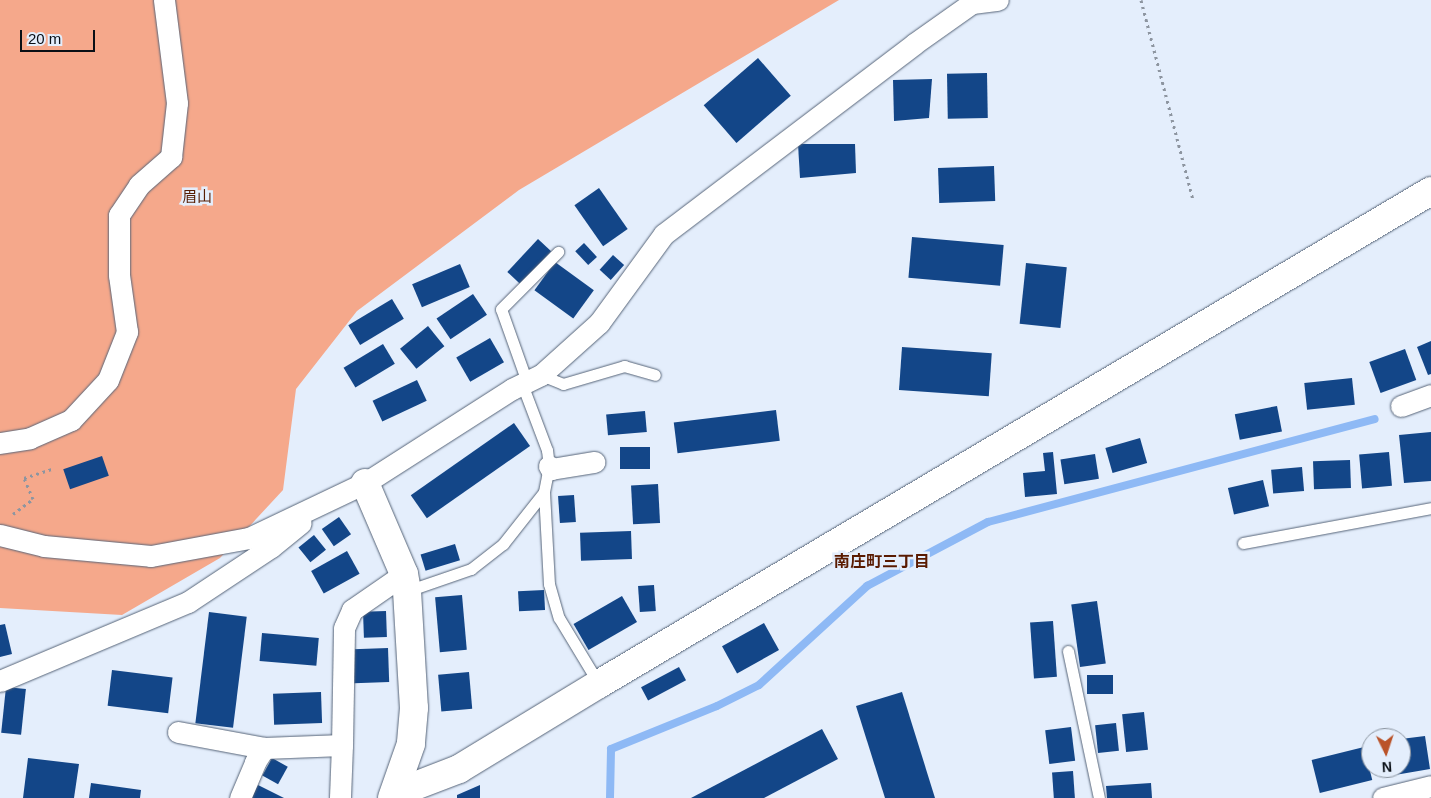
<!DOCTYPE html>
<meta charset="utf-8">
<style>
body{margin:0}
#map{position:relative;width:1431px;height:798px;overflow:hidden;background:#e4eefc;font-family:Helvetica,"Noto Sans JP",sans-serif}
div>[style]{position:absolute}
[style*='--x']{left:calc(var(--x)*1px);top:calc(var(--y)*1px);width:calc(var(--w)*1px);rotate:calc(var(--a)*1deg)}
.green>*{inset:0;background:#f5a88b}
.stream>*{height:8px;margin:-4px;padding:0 4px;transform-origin:4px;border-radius:4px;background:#8eb9f5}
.building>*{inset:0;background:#134688;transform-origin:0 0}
.path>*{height:3px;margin-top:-1.5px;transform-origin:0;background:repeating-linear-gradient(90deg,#8d95a0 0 2.5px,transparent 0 6.5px)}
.roads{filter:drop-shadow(0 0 1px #566478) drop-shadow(0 0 1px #566478)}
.lane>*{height:11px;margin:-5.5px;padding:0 5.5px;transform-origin:5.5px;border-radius:5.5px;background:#fff}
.street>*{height:21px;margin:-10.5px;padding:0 10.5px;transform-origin:10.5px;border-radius:10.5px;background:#fff}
.secondary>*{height:28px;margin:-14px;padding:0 14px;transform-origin:14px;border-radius:14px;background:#fff}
span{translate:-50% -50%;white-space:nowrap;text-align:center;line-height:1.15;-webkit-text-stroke:5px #e4eefc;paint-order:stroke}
.park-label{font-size:15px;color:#571e04}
.neighbourhood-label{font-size:16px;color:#591a00;font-weight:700}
.north{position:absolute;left:1361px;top:728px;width:50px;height:50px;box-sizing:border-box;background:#e4eefc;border:1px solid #8c95a0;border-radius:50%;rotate:176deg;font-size:14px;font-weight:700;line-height:20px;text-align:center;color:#090f16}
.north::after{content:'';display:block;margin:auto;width:18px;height:22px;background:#ba5329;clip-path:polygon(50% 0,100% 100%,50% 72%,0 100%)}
.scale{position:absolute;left:20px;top:30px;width:75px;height:22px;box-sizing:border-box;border:2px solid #090f16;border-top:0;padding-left:6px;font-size:15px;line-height:18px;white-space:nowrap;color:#090f16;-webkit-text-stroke:4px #e4eefc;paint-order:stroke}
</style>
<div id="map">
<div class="green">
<div style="clip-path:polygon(0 0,839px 0,519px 190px,357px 311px,296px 389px,283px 490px,220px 558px,122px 615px,0 608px)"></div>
</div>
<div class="stream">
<div style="--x:610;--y:798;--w:49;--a:-88.8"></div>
<div style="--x:611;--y:749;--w:114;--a:-22.1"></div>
<div style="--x:717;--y:706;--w:47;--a:-26.6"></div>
<div style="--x:759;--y:685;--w:147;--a:-42.5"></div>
<div style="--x:867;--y:586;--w:137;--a:-27.9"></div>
<div style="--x:988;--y:522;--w:400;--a:-14.9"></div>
</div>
<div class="building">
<div style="left:758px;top:58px;width:50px;height:72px;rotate:49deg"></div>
<div style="left:987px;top:73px;width:45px;height:40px;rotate:89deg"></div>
<div style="clip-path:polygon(932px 79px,929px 118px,894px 121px,893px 80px)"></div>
<div style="clip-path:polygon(798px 144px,855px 144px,856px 173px,800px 178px)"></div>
<div style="left:994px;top:166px;width:35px;height:56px;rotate:88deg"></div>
<div style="left:599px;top:188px;width:50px;height:30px;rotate:55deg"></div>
<div style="left:912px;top:237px;width:92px;height:41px;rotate:5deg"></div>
<div style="left:538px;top:239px;width:18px;height:45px;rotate:43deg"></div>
<div style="left:584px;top:243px;width:19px;height:12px;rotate:47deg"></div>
<div style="left:613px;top:255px;width:15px;height:20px;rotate:42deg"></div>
<div style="left:555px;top:262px;width:48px;height:35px;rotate:36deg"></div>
<div style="left:1026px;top:263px;width:41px;height:61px;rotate:6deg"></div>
<div style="left:460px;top:264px;width:25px;height:52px;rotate:67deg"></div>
<div style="left:473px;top:294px;width:25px;height:44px;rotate:56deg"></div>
<div style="left:392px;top:299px;width:23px;height:51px;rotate:59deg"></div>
<div style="left:428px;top:326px;width:26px;height:36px;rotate:51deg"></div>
<div style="left:490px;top:338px;width:28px;height:39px;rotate:60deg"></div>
<div style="clip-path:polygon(1431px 341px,1431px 374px,1428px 375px,1417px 347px)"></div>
<div style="left:383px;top:344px;width:23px;height:46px;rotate:59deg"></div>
<div style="left:902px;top:347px;width:90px;height:43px;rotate:4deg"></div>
<div style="left:1405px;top:349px;width:33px;height:38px;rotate:70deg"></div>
<div style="left:1352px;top:378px;width:27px;height:48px;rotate:84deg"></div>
<div style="left:417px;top:380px;width:23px;height:49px;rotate:65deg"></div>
<div style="left:1277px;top:406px;width:26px;height:43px;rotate:79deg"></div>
<div style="left:776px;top:410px;width:31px;height:103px;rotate:83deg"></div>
<div style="left:645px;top:411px;width:21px;height:39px;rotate:85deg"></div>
<div style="left:514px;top:423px;width:28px;height:126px;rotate:55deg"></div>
<div style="clip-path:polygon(1431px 432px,1431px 481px,1404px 483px,1399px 435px)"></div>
<div style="left:1140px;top:438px;width:26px;height:36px;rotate:74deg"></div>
<div style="left:650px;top:447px;width:22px;height:30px;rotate:90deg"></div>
<div style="clip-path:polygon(1053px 452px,1057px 494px,1025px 497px,1023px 473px,1045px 471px,1043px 453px)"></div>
<div style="left:1389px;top:452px;width:34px;height:30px;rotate:85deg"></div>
<div style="left:1095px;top:454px;width:25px;height:35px;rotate:81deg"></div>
<div style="left:102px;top:456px;width:21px;height:41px;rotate:71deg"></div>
<div style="left:1350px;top:460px;width:28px;height:37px;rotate:88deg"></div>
<div style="left:1302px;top:467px;width:24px;height:31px;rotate:85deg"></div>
<div style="left:1263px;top:480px;width:27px;height:36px;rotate:77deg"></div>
<div style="left:658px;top:484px;width:39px;height:27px;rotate:87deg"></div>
<div style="left:574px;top:495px;width:27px;height:16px;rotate:86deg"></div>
<div style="left:339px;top:517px;width:21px;height:21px;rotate:55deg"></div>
<div style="left:631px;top:531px;width:28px;height:51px;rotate:88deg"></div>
<div style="left:314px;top:535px;width:19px;height:20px;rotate:51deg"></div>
<div style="left:455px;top:544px;width:17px;height:36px;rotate:73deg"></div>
<div style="left:347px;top:551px;width:26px;height:41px;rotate:61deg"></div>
<div style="left:654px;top:585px;width:26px;height:16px;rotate:86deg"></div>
<div style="left:544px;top:590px;width:20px;height:26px;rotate:87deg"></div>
<div style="left:462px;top:595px;width:55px;height:27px;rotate:85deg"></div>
<div style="left:622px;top:596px;width:30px;height:56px;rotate:60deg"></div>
<div style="left:1097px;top:601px;width:63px;height:26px;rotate:82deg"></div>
<div style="left:386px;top:611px;width:26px;height:23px;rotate:88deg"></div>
<div style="left:209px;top:612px;width:38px;height:112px;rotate:7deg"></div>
<div style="left:1053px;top:621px;width:56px;height:23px;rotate:86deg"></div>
<div style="left:764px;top:623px;width:31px;height:48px;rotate:61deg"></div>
<div style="clip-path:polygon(5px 624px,12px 654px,0 657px,0 625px)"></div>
<div style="left:262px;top:633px;width:57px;height:28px;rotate:5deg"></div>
<div style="left:388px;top:648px;width:34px;height:35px;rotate:88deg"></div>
<div style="left:679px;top:667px;width:15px;height:43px;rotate:62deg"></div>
<div style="left:112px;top:670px;width:61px;height:36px;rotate:7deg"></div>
<div style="left:469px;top:672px;width:37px;height:31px;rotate:85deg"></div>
<div style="left:1087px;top:675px;width:26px;height:19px"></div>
<div style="left:6px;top:687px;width:20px;height:46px;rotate:6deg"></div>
<div style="left:321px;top:692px;width:31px;height:48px;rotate:88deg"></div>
<div style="clip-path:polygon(902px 692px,935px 798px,885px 798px,856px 706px)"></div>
<div style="left:1144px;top:712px;width:38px;height:22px;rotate:84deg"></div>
<div style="left:1116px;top:723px;width:28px;height:21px;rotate:84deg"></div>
<div style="left:1071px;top:727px;width:34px;height:26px;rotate:83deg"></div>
<div style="clip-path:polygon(822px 729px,838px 759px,764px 798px,691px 798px)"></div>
<div style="clip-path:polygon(1425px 736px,1430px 769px,1395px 775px,1394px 768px,1401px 768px,1401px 739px)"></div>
<div style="left:1364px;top:747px;width:34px;height:54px;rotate:76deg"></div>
<div style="clip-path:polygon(28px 758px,79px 764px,74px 798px,23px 798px)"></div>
<div style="left:272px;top:758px;width:18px;height:20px;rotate:29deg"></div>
<div style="left:1073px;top:771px;width:27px;height:21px;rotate:86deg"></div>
<div style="clip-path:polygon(91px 783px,141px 790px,140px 798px,89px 798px)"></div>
<div style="clip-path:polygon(1151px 783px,1152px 798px,1107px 798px,1106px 786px)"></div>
<div style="clip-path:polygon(258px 785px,284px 798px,251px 798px)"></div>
<div style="clip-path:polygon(480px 785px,480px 798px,457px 798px,457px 795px)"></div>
</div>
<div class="path">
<div style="--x:1141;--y:0;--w:207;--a:75.4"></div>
<div style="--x:13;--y:514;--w:25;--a:-37"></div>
<div style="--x:33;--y:499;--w:23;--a:-113"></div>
<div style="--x:24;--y:478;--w:32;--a:-18"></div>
</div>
<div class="roads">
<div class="lane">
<div style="--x:541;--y:375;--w:24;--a:22"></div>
<div style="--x:563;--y:384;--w:64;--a:-16.4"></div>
<div style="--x:624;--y:366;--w:32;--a:16"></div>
<div style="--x:527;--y:382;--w:77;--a:-109.6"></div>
<div style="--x:501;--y:309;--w:81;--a:-45"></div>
<div style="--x:522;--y:384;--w:71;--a:69.3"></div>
<div style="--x:547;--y:450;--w:16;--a:83"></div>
<div style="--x:549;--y:466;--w:26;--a:101"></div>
<div style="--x:544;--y:492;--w:92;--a:86.9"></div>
<div style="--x:549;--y:584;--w:35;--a:74"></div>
<div style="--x:559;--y:618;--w:77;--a:58.8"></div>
<div style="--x:1243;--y:543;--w:191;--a:-10.5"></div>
<div style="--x:407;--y:591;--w:68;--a:-19"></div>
<div style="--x:471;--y:569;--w:41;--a:-38"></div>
<div style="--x:503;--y:544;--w:66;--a:-51.7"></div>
<div style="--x:1068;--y:651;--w:150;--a:78.1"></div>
</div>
<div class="street">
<div style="--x:1401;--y:406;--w:32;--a:-20"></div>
<div style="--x:0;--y:443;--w:30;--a:-9"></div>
<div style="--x:30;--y:438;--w:45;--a:-23.7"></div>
<div style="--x:71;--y:420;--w:54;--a:-47.2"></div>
<div style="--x:108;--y:380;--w:52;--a:-68.4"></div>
<div style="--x:127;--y:332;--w:58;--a:-98"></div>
<div style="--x:119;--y:275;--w:60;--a:-90"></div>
<div style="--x:119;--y:215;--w:36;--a:-56"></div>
<div style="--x:139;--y:185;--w:43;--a:-41.2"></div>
<div style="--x:171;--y:157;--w:54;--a:-83.7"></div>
<div style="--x:177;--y:103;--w:104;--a:-97.2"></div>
<div style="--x:549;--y:466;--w:4;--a:56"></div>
<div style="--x:551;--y:469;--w:44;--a:-9.2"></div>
<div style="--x:0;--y:535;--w:45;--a:14"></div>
<div style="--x:44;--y:546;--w:107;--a:5.3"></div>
<div style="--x:151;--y:556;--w:100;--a:-10.4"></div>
<div style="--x:249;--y:538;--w:128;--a:-25.4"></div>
<div style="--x:365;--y:483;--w:174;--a:-32.6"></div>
<div style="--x:512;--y:389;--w:32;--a:-26"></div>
<div style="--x:541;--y:375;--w:78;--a:-41.9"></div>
<div style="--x:599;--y:323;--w:110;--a:-53.9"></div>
<div style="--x:664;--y:234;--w:314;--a:-37.2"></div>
<div style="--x:914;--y:44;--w:71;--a:-35.3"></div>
<div style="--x:972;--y:3;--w:26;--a:-7"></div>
<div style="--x:0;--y:681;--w:204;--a:-22.8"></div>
<div style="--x:188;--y:602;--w:100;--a:-33.5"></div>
<div style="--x:271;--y:547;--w:38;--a:-39"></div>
<div style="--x:178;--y:732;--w:87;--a:10.5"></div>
<div style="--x:342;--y:745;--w:117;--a:-89"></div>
<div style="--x:344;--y:628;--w:20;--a:-66"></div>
<div style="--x:352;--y:610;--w:63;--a:-34.7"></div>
<div style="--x:240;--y:798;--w:39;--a:-67"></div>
<div style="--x:255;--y:762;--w:17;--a:-57"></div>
<div style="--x:264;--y:748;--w:78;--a:-2.2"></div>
<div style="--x:342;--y:745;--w:53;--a:92.2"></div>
<div style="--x:1383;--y:798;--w:49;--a:-14"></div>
</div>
<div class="secondary">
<div style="--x:365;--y:483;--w:99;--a:66.8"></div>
<div style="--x:404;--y:574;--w:17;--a:80"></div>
<div style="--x:407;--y:591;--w:117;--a:86.6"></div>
<div style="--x:414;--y:708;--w:36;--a:95"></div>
<div style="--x:411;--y:744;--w:57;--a:109.4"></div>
<div style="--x:394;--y:794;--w:70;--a:-21"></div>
<div style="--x:459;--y:769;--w:164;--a:-31.3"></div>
<div style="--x:599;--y:684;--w:967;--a:-30.65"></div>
</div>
</div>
<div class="park-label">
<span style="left:197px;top:197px">眉山</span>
</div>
<div class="neighbourhood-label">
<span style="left:882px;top:562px">南庄町三丁目</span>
</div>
<div class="north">N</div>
<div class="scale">20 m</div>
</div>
